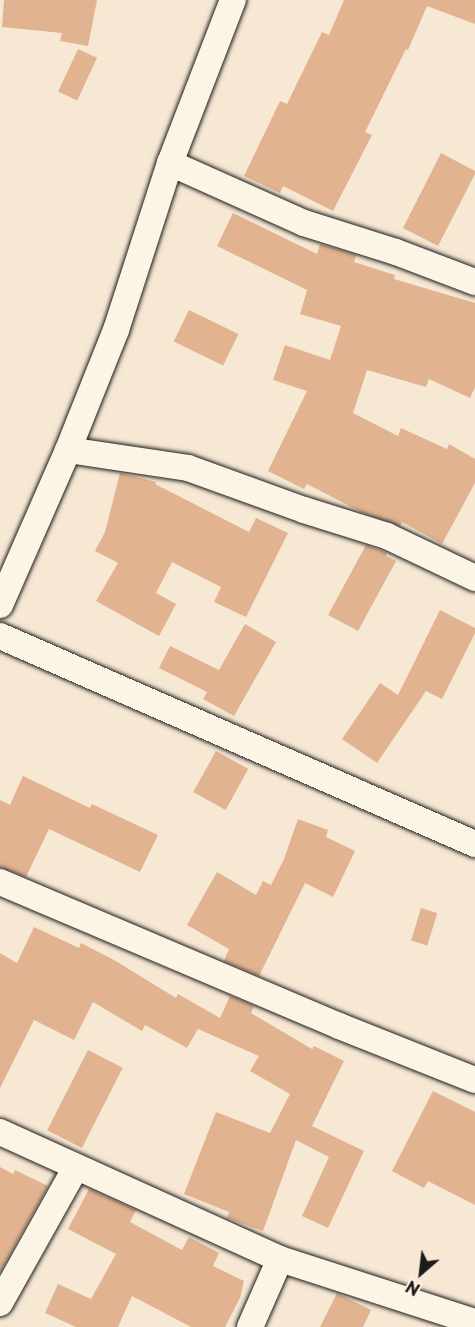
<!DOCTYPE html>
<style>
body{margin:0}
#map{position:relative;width:475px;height:1327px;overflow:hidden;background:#f7e8d4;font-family:"Playpen Sans",sans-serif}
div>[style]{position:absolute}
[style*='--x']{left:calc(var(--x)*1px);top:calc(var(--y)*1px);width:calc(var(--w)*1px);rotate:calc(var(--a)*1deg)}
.building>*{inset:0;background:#e1b391;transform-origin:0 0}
.roads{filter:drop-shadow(0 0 2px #1c1c1c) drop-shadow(0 0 2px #1c1c1c)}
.street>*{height:26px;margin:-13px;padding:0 13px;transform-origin:13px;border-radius:13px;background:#fcf5e5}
span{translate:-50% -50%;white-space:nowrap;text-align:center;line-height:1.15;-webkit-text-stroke:5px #fcf5e5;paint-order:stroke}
.north{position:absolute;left:391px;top:1243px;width:60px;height:60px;-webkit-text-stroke:4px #fcf5e5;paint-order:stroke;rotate:208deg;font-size:16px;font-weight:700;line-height:24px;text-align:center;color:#1c1c1c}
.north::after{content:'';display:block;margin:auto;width:21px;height:27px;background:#1c1c1c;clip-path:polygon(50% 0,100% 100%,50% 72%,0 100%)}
</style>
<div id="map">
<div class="building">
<div style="clip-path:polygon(4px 0,97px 0,88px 46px,60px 41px,62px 33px,2px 27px)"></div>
<div style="clip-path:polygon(344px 0,475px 0,475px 24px,427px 6px,408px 50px,406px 49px,365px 132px,372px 135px,333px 211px,283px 186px,280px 193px,244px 176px,280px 101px,287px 104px,322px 32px,329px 35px)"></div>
<div style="left:78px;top:49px;width:21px;height:47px;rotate:25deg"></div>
<div style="clip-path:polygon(441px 153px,475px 171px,475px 174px,438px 246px,403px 228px)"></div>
<div style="clip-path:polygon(233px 213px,317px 254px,320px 244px,356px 255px,354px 262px,395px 275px,394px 279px,475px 303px,475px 387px,470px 398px,429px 379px,426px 387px,367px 370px,353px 413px,398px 436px,401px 428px,447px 449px,449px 444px,475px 459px,475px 483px,442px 544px,402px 522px,400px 526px,361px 512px,307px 484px,304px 489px,268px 471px,307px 391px,273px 380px,285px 345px,330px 360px,341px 326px,300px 314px,307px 290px,217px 246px)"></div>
<div style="left:189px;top:310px;width:55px;height:35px;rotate:26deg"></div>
<div style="clip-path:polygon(120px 473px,156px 482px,155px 484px,249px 532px,256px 518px,288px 533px,246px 617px,214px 602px,221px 587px,172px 562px,156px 593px,176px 604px,159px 636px,96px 601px,118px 563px,95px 551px,105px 532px)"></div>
<div style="clip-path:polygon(366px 545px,387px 553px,386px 556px,396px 561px,358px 631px,328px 615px)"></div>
<div style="clip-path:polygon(440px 610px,475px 628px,475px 633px,442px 699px,426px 691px,377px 763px,342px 739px,380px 683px,398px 695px)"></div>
<div style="clip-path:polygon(245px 624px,276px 642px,234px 716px,203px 699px,207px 692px,159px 668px,170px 646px,219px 670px)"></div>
<div style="left:216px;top:751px;width:37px;height:47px;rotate:29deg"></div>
<div style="clip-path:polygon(23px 776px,90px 808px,92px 804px,158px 835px,140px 872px,49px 829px,26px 877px,0 867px,0 800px,10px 805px)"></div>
<div style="clip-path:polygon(298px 819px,328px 830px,326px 837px,355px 851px,333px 897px,305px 883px,259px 976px,224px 961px,229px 949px,187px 925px,217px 872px,256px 895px,263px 881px,271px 885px,284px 859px)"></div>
<div style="left:421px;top:908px;width:17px;height:34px;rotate:17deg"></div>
<div style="clip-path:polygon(34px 927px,79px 948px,81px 943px,114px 960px,176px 998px,178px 994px,220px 1018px,230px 996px,254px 1006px,251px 1013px,312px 1049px,314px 1046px,344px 1061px,312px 1126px,364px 1151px,328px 1228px,302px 1216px,329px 1157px,296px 1140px,263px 1231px,227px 1218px,229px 1212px,184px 1194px,216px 1112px,270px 1133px,290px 1094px,250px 1071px,259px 1056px,198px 1029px,187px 1048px,145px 1025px,142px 1031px,93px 1002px,74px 1040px,34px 1020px,0 1088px,0 953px,17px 963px)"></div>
<div style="left:88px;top:1050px;width:39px;height:90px;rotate:27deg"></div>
<div style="clip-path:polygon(433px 1091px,475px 1112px,475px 1205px,428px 1181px,424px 1188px,392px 1171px)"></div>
<div style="clip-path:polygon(0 1167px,13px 1174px,15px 1170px,48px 1186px,0 1272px)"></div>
<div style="clip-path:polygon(89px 1189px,136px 1210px,130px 1222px,182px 1250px,189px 1237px,219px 1253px,213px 1266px,244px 1281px,240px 1298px,225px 1327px,191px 1327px,132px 1296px,118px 1327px,76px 1327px,45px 1313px,58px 1284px,91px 1299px,116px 1254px,68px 1229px)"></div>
<div style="clip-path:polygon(337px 1293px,371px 1310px,363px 1327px,320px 1327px)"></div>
</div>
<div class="roads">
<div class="street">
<div style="--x:170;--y:163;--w:147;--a:24.1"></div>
<div style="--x:304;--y:223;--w:96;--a:17.5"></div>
<div style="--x:396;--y:252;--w:85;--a:20.8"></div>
<div style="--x:68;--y:450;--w:121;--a:8.5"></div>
<div style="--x:188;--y:468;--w:123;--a:19.9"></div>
<div style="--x:304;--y:510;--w:87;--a:17.4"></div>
<div style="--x:387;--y:536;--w:98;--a:25.5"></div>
<div style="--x:0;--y:605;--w:169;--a:-66.3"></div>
<div style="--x:68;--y:450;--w:129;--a:-68.2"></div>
<div style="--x:116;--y:330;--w:176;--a:-72.1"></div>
<div style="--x:170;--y:163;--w:175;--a:-68.9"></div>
<div style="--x:0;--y:636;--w:519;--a:23.65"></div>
<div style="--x:0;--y:882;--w:368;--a:23"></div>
<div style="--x:339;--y:1026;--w:146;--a:21.7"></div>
<div style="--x:0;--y:1132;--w:307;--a:24.4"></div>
<div style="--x:280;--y:1259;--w:205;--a:17.9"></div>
<div style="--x:0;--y:1303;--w:156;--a:-60.8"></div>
<div style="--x:250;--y:1327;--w:74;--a:-66.2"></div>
</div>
</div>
<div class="north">N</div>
</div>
